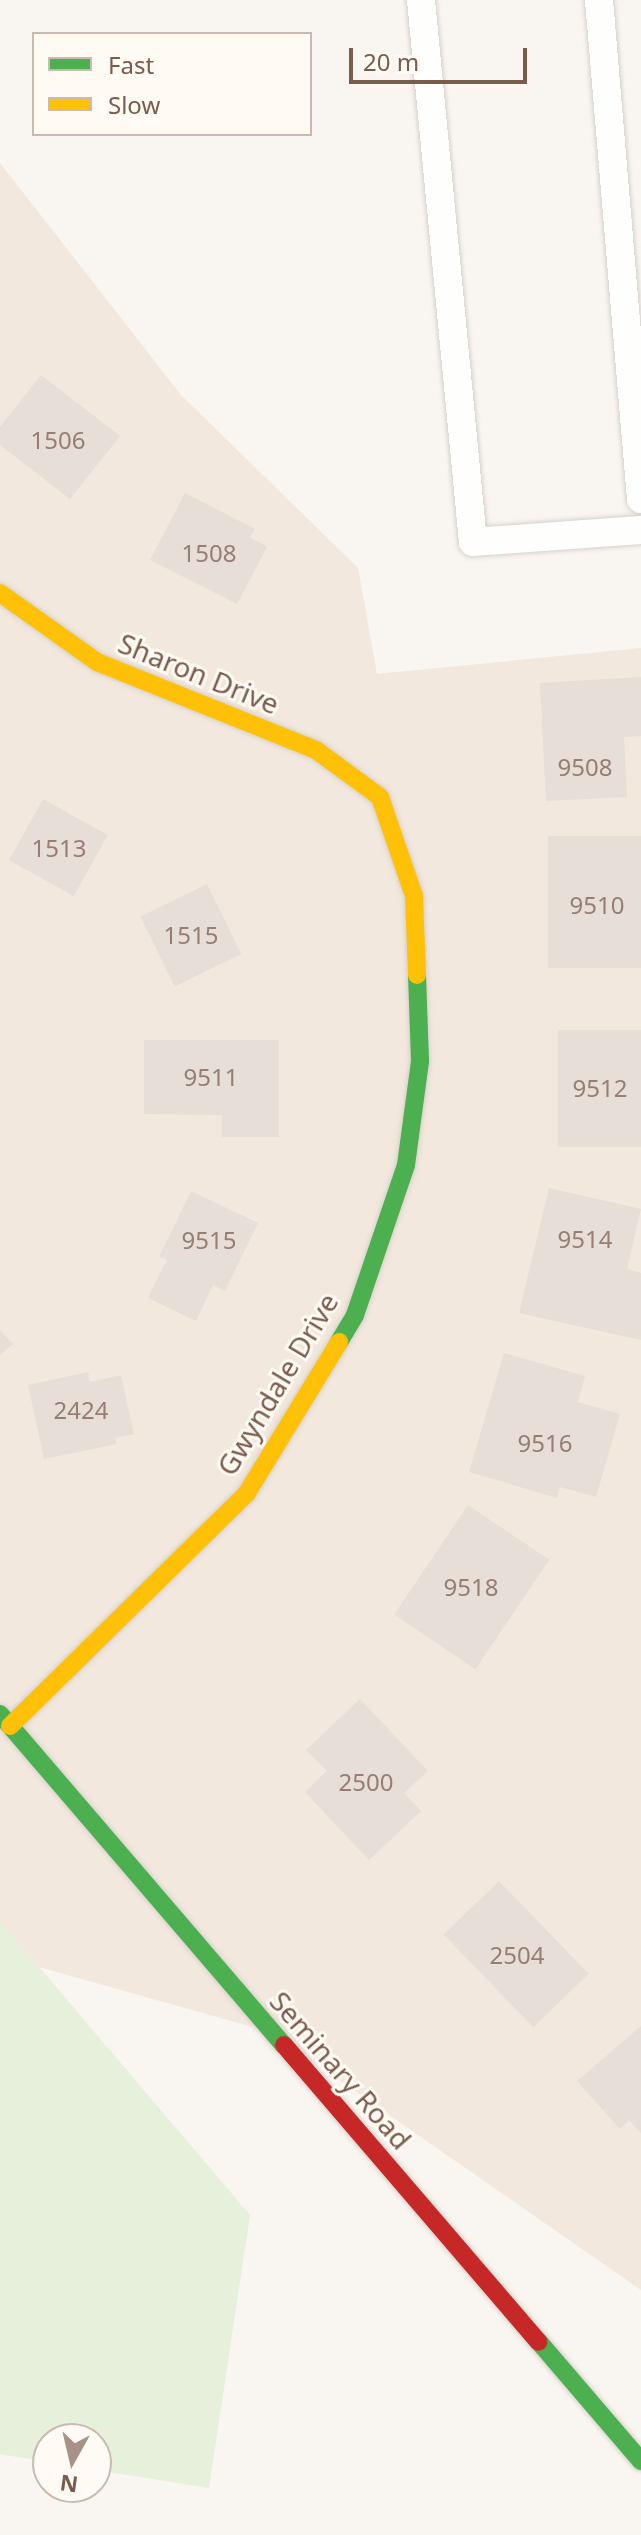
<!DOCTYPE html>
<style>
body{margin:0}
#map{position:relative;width:641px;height:2535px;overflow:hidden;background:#f9f5f0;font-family:"Noto Sans",sans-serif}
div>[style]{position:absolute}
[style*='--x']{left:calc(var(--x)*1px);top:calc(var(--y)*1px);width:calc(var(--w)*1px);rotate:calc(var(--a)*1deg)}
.residential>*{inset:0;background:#f2e8de}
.green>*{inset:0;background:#e7f0db}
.building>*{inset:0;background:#e6ded7;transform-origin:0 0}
.roads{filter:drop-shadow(0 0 2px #d7d1cb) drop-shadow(0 0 2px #d7d1cb)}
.lane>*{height:28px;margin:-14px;padding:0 14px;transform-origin:14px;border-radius:14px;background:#fefefd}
.fast>*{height:18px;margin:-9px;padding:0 9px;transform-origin:9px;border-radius:9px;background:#4caf50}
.slow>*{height:18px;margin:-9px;padding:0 9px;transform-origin:9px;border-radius:9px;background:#ffc107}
.jam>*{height:18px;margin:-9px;padding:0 9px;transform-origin:9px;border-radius:9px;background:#c62828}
span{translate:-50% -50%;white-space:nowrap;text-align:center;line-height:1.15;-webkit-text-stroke:6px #fffaf3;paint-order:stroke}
.number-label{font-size:24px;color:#977e72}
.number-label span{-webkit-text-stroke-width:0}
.street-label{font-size:28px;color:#7a5c4d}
.legend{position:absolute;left:32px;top:32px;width:280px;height:104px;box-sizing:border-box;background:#fffaf3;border:2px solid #cabbb1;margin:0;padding:10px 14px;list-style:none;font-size:24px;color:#7a5c4d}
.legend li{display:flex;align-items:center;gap:16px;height:40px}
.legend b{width:40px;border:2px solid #cabbb1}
.north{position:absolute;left:32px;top:2423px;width:80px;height:80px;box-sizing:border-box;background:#fffaf3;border:2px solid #cabbb1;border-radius:50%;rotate:188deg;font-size:22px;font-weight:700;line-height:32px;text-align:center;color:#7a5c4d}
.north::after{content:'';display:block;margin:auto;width:28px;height:36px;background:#a69286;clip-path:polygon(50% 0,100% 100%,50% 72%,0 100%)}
.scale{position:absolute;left:349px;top:48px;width:178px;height:36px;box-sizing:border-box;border:4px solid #7a5c4d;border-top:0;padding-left:10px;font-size:24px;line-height:28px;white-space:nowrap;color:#7a5c4d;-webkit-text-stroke:6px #fffaf3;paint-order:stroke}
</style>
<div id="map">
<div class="residential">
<div style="clip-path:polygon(0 163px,181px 395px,358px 568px,377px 674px,641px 648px,641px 2290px,270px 2032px,0 1956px)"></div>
</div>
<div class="green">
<div style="clip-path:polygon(0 1921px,250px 2215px,209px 2488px,96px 2470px,96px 2439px,48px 2439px,48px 2462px,0 2454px)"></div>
</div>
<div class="building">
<div style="clip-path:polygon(41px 375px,120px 436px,70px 499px,0 445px,0 427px)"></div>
<div style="clip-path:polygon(185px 493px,255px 529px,250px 537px,267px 547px,237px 604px,150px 560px)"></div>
<div style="clip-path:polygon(641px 677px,641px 736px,624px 737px,627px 797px,546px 801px,540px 683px)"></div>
<div style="left:43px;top:799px;width:74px;height:70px;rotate:29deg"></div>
<div style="left:641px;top:836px;width:132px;height:93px;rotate:90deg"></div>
<div style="left:207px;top:884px;width:78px;height:74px;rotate:64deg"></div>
<div style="left:558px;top:1030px;width:83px;height:117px"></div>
<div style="clip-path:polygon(144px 1040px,279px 1040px,279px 1137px,222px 1137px,222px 1115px,144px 1114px)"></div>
<div style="clip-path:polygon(549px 1188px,641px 1209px,627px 1269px,641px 1273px,641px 1340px,519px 1313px)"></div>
<div style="clip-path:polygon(191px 1191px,258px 1223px,225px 1291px,213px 1285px,196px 1321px,148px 1298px,167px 1260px,159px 1257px)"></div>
<div style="clip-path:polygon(0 1330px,13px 1344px,0 1355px)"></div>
<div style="clip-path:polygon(504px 1353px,585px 1376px,578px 1402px,620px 1414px,596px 1497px,560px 1487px,557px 1498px,469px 1472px)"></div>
<div style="clip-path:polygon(88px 1372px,90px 1382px,121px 1375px,134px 1434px,115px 1438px,117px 1444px,44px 1459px,28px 1385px)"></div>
<div style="left:468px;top:1505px;width:98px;height:132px;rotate:34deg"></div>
<div style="clip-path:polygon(360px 1699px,428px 1771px,404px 1793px,421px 1811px,369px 1860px,305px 1792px,327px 1771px,306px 1750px)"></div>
<div style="left:499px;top:1881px;width:129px;height:77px;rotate:46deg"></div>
<div style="clip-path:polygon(641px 2026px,641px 2133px,629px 2120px,620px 2129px,577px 2081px)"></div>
</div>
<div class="roads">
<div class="lane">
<div style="--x:421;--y:0;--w:544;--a:84.52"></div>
<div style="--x:473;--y:542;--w:168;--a:-4.1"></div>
<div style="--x:599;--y:0;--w:501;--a:85.19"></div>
</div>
<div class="fast">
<div style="--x:339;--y:1342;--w:31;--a:-59"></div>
<div style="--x:355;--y:1315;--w:158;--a:-71.2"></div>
<div style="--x:406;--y:1165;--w:105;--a:-82.3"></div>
<div style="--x:420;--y:1061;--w:86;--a:-92"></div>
<div style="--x:0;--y:1714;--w:436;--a:49.4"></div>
<div style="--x:539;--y:2342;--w:157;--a:49.4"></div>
</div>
<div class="slow">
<div style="--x:0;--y:593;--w:119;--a:35.4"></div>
<div style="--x:97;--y:662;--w:236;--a:21.9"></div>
<div style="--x:316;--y:750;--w:79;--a:36.3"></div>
<div style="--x:380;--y:797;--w:105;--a:71"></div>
<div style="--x:414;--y:896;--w:79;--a:87.8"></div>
<div style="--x:10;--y:1726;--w:332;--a:-44.5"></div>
<div style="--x:247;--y:1493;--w:177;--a:-58.6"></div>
</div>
<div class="jam">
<div style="--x:284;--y:2045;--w:391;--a:49.4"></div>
</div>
</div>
<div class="number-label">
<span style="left:58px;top:440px">1506</span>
<span style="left:209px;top:553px">1508</span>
<span style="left:585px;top:767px">9508</span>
<span style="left:59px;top:848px">1513</span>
<span style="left:597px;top:905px">9510</span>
<span style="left:191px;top:935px">1515</span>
<span style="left:211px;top:1077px">9511</span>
<span style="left:600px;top:1088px">9512</span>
<span style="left:585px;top:1239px">9514</span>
<span style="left:209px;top:1240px">9515</span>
<span style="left:81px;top:1410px">2424</span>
<span style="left:545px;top:1443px">9516</span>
<span style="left:471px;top:1587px">9518</span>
<span style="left:366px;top:1782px">2500</span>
<span style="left:517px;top:1955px">2504</span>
</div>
<div class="street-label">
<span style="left:199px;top:673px;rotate:22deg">Sharon Drive</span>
<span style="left:277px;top:1384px;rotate:-59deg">Gwyndale Drive</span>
<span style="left:341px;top:2070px;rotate:49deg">Seminary Road</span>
</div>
<ul class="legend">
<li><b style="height:10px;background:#4caf50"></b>Fast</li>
<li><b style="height:10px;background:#ffc107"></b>Slow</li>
</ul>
<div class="north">N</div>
<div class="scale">20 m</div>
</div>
